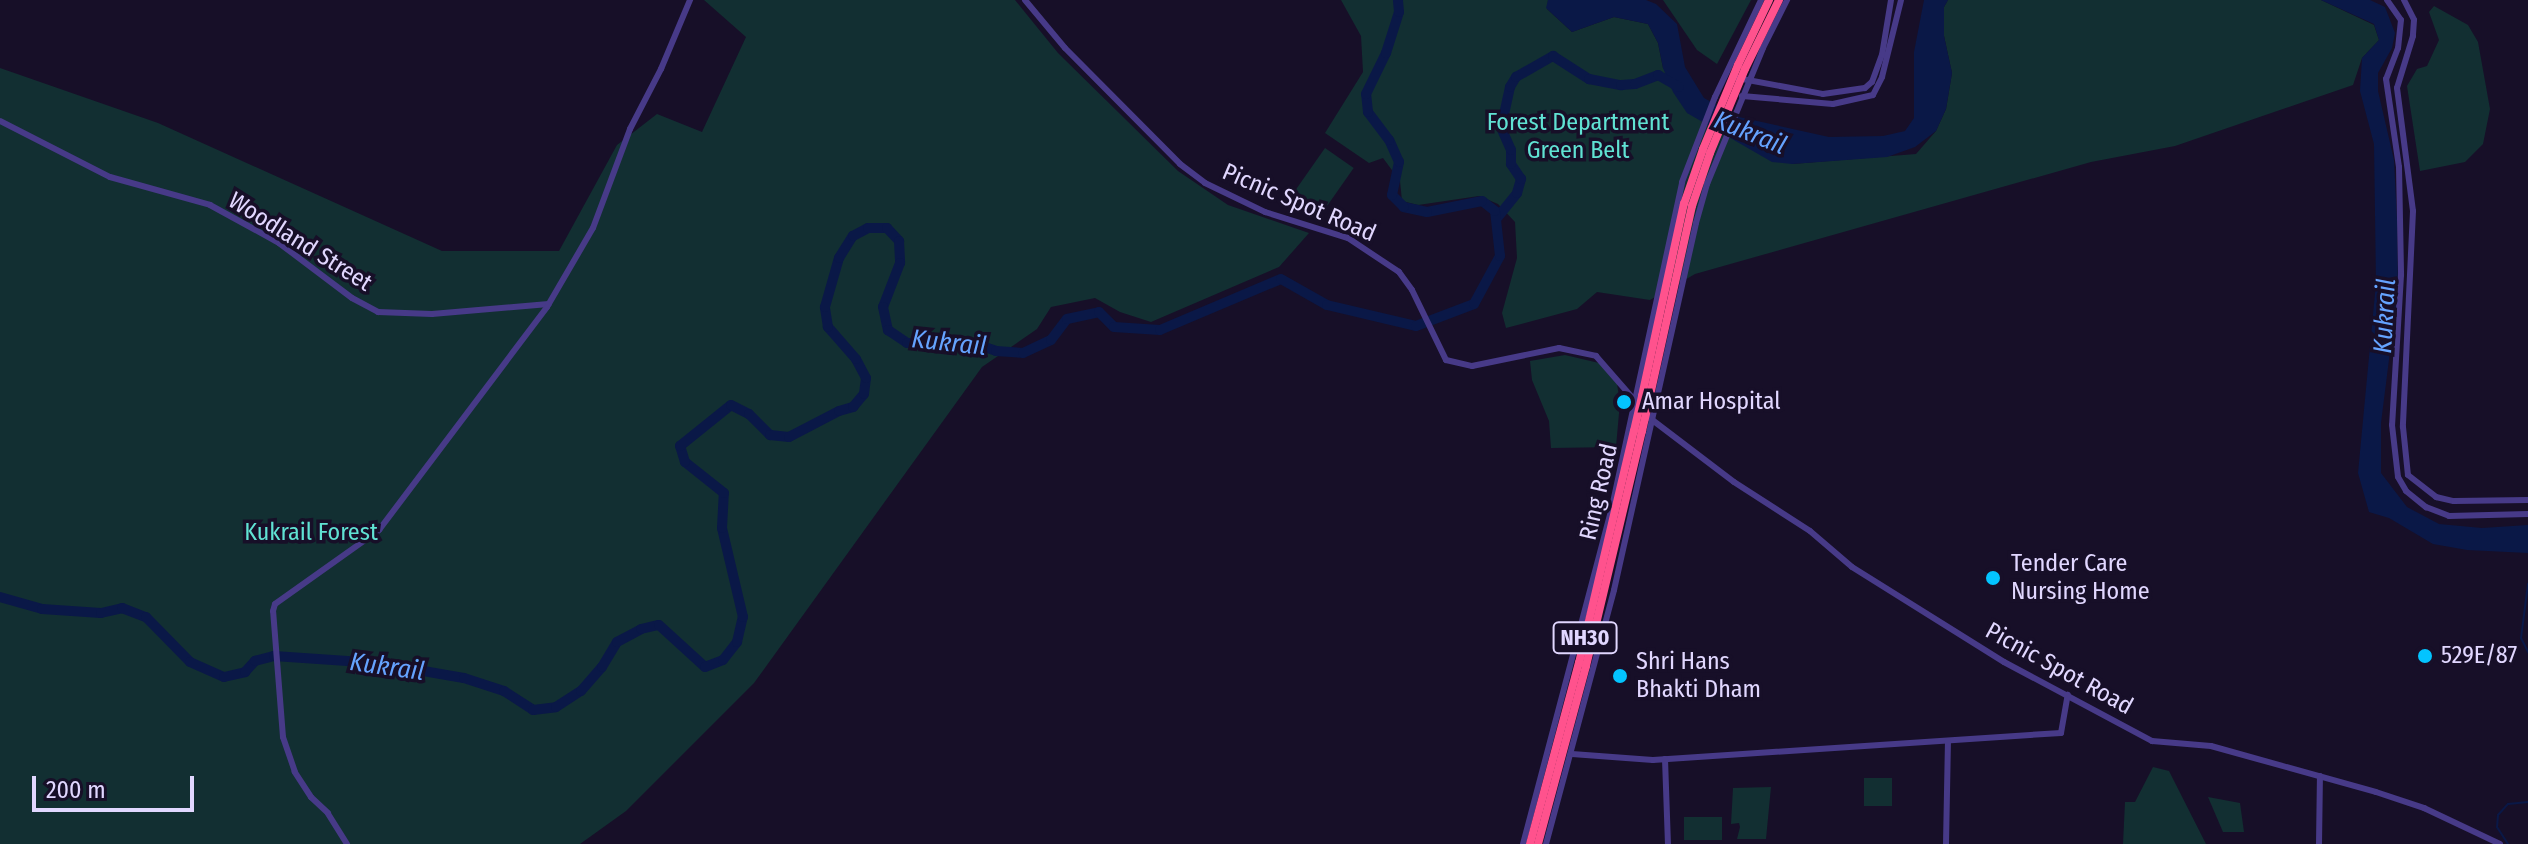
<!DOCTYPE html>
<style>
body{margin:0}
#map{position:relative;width:2528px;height:844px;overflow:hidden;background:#170f28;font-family:"Fira Sans Condensed",sans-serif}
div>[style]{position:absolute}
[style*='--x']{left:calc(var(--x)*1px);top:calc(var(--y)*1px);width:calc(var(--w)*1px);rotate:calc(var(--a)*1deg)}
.green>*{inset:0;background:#122f32;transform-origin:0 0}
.water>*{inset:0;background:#0a1847}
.stream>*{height:2px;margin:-1px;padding:0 1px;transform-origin:1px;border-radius:1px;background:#0a1847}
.river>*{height:10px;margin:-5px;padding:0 5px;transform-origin:5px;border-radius:5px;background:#0a1847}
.minor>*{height:6px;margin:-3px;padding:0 3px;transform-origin:3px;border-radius:3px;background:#473a88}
.highway>*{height:8px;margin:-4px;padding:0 4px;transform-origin:4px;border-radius:4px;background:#ff528d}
.highway-bridge>*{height:8px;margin:-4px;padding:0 4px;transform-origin:4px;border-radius:4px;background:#ff528d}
.dots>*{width:22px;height:22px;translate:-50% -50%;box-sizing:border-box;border:4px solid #170f28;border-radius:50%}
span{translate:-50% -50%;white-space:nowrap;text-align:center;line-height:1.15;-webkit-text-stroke:7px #170f28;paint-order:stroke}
.shield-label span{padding:2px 6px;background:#170f28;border:2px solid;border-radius:6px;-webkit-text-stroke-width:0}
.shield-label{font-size:22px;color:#e1d7ff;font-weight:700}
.park-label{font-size:24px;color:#60e2d3}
.street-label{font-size:24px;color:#e1d7ff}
.poi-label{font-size:24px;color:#e1d7ff}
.left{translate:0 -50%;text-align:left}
.water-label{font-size:26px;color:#65a3ff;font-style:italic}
.scale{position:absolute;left:32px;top:776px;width:162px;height:36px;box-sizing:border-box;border:4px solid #e1d7ff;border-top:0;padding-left:10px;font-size:24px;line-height:28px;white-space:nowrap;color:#e1d7ff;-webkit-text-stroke:6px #170f28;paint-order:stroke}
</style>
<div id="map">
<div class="green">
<div style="clip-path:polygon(704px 0,1015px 0,1058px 53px,1178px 171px,1228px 205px,1309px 233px,1279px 267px,1151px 322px,1120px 312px,1095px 298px,1051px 307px,1037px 329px,982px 367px,754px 683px,626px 811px,580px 844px,0 844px,0 68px,158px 123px,442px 251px,559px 251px,617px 145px,657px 114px,702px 132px,746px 37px)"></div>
<div style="clip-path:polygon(1341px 0,1548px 0,1547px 9px,1572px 32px,1614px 17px,1648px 24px,1658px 43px,1663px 68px,1792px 164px,1916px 154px,1936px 131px,1946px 109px,1952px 73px,1944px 36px,1944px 7px,1948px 0,2321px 0,2374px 25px,2379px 40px,2362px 58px,2353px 85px,2175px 146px,2091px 162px,1695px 274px,1650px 300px,1597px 292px,1577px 309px,1506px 328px,1502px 313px,1517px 258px,1515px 222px,1498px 204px,1479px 196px,1418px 205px,1402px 201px,1400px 181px,1383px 158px,1369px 163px,1325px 133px,1363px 72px,1361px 36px)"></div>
<div style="clip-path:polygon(1663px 0,1751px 0,1717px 64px,1697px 50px)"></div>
<div style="clip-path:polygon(2434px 6px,2468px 25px,2478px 42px,2490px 109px,2483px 144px,2465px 162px,2420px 171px,2407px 86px,2417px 69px,2427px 66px,2439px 40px,2429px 12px)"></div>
<div style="left:1325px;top:148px;width:35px;height:62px;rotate:35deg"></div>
<div style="clip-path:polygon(1565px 355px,1599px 363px,1617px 384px,1620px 402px,1616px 447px,1551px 448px,1549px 421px,1532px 380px,1530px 361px)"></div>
<div style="clip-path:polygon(2153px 767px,2169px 771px,2206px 844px,2123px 844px,2125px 802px,2135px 802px)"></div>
<div style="left:1864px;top:778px;width:28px;height:28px"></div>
<div style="clip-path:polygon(1771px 787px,1766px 839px,1737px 839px,1740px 827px,1739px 823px,1731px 824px,1733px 788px)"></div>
<div style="clip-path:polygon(2208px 797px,2240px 803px,2244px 832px,2223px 832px)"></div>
<div style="left:1684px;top:817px;width:38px;height:23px"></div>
</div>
<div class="water">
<div style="clip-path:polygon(1548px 0,1646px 0,1656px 4px,1677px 24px,1685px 67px,1704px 98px,1739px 117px,1829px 137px,1883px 136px,1905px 131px,1914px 118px,1914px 52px,1924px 0,1948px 0,1944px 7px,1944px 36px,1952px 73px,1946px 109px,1936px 131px,1915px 147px,1887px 157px,1792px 164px,1772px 162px,1687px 113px,1673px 92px,1663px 68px,1658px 43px,1648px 24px,1614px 17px,1572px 32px,1546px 8px)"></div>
<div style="clip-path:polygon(2321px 0,2370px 0,2385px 7px,2395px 33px,2392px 48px,2378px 73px,2378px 91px,2394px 160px,2397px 220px,2398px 288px,2381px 423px,2381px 473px,2407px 507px,2439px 524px,2482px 528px,2528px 525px,2528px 553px,2467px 550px,2433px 544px,2389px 518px,2369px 512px,2358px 473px,2376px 283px,2374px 144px,2360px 91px,2362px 58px,2379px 40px,2374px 24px)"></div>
</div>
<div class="stream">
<div style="--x:2528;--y:584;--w:54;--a:97.4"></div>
<div style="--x:2521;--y:638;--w:16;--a:63"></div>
<div style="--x:2508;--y:844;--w:20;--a:-123"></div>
<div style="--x:2497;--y:827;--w:12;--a:-85"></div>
<div style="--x:2498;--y:815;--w:15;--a:-48"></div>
<div style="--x:2508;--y:804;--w:20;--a:-6"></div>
</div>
<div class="river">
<div style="--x:1497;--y:218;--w:32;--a:-51"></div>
<div style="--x:1517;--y:193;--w:15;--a:-74"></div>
<div style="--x:1521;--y:179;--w:18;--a:-124"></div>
<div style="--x:1511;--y:164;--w:14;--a:-90"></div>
<div style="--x:1511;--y:150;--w:24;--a:-114"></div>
<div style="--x:1501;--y:128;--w:42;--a:-77.6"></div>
<div style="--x:1510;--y:87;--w:12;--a:-59"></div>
<div style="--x:1516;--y:77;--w:43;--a:-29.6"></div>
<div style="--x:1553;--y:56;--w:43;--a:32.6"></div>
<div style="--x:1589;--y:79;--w:33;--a:11"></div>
<div style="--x:1621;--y:85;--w:14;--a:-4"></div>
<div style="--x:1635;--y:84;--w:25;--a:-21"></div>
<div style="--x:1658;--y:75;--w:24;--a:30"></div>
<div style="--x:0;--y:597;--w:44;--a:15.9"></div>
<div style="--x:42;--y:609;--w:59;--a:3.9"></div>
<div style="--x:101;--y:613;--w:22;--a:-13"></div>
<div style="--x:122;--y:608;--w:26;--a:21"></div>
<div style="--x:146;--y:617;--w:63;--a:45.6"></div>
<div style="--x:190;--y:662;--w:37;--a:24"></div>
<div style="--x:224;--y:677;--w:22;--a:-13"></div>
<div style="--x:245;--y:672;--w:15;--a:-48"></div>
<div style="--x:255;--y:661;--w:20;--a:-15"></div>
<div style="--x:274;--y:656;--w:103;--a:3.9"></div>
<div style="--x:377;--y:663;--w:88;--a:9.8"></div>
<div style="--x:464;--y:678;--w:42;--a:18"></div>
<div style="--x:504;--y:691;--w:35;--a:33"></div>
<div style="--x:533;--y:710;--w:23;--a:-7"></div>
<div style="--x:556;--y:707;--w:30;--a:-33"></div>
<div style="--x:581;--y:691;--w:32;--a:-49"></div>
<div style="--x:602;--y:667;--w:29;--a:-59"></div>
<div style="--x:617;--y:642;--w:27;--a:-28"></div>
<div style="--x:641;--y:629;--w:18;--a:-13"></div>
<div style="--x:659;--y:625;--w:62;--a:42.4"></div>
<div style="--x:705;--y:667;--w:19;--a:-21"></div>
<div style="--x:723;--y:660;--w:23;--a:-52"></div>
<div style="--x:737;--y:642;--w:26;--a:-77"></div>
<div style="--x:743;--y:617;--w:91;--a:-103.3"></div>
<div style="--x:722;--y:528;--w:35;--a:-87"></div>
<div style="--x:724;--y:493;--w:50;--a:-141.5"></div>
<div style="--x:685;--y:462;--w:17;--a:-107"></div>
<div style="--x:680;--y:446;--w:65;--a:-38.8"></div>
<div style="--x:731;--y:405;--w:20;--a:27"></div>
<div style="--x:749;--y:414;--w:30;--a:45"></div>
<div style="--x:770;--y:435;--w:19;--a:6"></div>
<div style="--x:789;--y:437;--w:56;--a:-27.5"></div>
<div style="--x:839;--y:411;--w:15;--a:-16"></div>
<div style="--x:853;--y:407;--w:17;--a:-50"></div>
<div style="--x:864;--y:394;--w:16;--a:-83"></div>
<div style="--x:866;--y:378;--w:21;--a:-118"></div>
<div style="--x:856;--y:359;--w:43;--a:-131.2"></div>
<div style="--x:828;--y:327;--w:20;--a:-99"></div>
<div style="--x:825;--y:307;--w:51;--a:-74.1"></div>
<div style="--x:839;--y:258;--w:26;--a:-58"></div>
<div style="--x:853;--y:236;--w:17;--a:-28"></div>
<div style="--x:868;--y:228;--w:19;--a:0"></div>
<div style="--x:887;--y:228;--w:18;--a:47"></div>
<div style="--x:899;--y:241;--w:22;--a:87"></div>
<div style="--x:900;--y:263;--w:47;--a:111.1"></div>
<div style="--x:883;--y:307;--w:24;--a:78"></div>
<div style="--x:888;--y:330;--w:23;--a:34"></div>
<div style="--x:907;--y:343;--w:66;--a:0"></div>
<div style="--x:973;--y:343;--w:24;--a:19"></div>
<div style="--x:996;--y:351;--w:27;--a:4"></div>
<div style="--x:1023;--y:353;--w:31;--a:-25"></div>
<div style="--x:1051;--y:340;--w:26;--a:-53"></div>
<div style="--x:1067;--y:319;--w:33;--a:-12"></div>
<div style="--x:1099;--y:312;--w:21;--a:45"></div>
<div style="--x:1114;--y:327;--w:46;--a:3.7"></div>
<div style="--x:1160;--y:330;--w:131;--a:-22.9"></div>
<div style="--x:1281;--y:279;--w:53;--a:29.5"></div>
<div style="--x:1327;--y:305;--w:91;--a:13.3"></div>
<div style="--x:1416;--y:326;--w:62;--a:-20.8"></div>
<div style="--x:1474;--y:304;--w:55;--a:-61.6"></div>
<div style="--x:1500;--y:256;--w:45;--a:-96.3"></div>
<div style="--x:1495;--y:211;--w:16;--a:-142"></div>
<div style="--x:1482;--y:201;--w:56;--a:168.7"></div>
<div style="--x:1427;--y:212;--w:24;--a:-168"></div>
<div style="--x:1404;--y:207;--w:17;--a:-135"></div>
<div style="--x:1392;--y:195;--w:34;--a:-78"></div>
<div style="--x:1399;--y:162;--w:24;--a:-114"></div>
<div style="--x:1389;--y:140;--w:35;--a:-127"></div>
<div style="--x:1368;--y:112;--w:18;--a:-96"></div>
<div style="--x:1366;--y:94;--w:46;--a:-64"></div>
<div style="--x:1386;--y:53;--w:43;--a:-72.4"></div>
<div style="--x:1399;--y:12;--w:12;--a:-95"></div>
</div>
<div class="minor">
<div style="--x:1025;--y:0;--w:62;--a:50.2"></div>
<div style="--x:1065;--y:48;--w:163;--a:45.2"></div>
<div style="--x:1180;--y:164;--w:31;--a:37"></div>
<div style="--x:1205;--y:183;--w:67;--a:25.8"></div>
<div style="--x:1265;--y:212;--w:87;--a:17.4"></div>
<div style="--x:1348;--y:238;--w:61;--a:33.7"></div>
<div style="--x:1399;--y:272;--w:22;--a:54"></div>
<div style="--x:1412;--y:290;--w:78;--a:64.1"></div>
<div style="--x:1446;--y:360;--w:27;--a:13"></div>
<div style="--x:1472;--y:366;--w:89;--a:-11.7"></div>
<div style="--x:1559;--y:348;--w:38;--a:12"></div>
<div style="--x:1596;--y:356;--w:84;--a:48.9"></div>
<div style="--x:1651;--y:419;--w:104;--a:37.2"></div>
<div style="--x:1734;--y:482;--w:90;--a:32.8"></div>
<div style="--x:1810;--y:531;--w:55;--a:40.6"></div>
<div style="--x:1852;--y:567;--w:179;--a:32"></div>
<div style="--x:2004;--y:662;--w:168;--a:28.1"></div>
<div style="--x:2152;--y:741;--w:59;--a:4.8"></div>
<div style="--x:2211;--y:746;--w:171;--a:15.6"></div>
<div style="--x:2376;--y:792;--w:51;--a:18.4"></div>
<div style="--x:2424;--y:808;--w:84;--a:25.3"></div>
<div style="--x:2387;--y:0;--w:24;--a:55"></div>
<div style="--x:2401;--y:20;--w:28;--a:96"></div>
<div style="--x:2398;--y:48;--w:33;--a:111"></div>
<div style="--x:2386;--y:79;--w:89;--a:81.6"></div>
<div style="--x:2399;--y:167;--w:108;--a:88.9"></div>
<div style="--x:2401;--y:275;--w:150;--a:93.4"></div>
<div style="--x:2392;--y:425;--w:52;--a:83.4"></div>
<div style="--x:2398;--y:477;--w:16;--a:60"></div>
<div style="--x:2406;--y:491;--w:26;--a:39"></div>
<div style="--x:2426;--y:507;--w:25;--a:21"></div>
<div style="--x:2449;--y:516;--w:79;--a:-1.5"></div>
<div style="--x:2404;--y:0;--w:22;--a:63"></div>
<div style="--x:2414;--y:20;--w:16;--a:94"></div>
<div style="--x:2413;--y:36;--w:54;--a:107.1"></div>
<div style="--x:2397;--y:88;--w:124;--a:82.6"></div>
<div style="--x:2413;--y:211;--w:216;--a:92.7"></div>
<div style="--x:2403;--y:427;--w:48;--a:84.1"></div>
<div style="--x:2408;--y:475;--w:36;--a:38"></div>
<div style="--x:2436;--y:497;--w:18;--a:13"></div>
<div style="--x:2454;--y:501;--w:74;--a:-0.8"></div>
<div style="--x:1737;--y:78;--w:87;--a:10.5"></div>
<div style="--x:1823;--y:94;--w:42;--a:-8.1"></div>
<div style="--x:1865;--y:88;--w:9;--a:-41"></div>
<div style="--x:1872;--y:82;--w:29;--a:-70"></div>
<div style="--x:1882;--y:55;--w:56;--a:-80.7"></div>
<div style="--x:1742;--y:96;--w:91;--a:5"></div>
<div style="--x:1833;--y:104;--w:41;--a:-12.7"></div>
<div style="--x:1873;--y:95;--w:20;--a:-63"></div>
<div style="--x:1882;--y:77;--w:79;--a:-76.1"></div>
<div style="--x:0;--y:121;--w:123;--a:27"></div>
<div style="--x:110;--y:177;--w:104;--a:15.6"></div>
<div style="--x:210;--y:205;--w:79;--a:28.8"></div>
<div style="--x:279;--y:243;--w:91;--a:37"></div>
<div style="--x:352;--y:298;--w:30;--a:28"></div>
<div style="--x:378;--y:312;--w:54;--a:2.1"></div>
<div style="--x:432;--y:314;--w:117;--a:-4.9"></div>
<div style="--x:1572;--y:754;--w:81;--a:4.2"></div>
<div style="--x:1653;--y:760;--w:409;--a:-3.8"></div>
<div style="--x:2061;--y:733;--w:39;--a:-80"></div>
<div style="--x:1665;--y:759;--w:85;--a:88"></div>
<div style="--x:347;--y:844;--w:36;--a:-122"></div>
<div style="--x:328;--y:813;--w:23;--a:-137"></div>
<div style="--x:311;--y:797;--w:30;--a:-123"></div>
<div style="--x:295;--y:772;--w:37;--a:-109"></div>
<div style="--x:283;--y:737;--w:126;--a:-94.5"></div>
<div style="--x:273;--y:611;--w:7;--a:-74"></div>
<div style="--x:275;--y:604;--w:128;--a:-35.4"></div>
<div style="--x:379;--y:530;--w:279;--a:-53"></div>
<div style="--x:547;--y:307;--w:91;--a:-59.8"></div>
<div style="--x:593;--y:228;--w:106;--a:-69.5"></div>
<div style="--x:630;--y:129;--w:68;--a:-62.7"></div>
<div style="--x:661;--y:69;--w:75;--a:-67.2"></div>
<div style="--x:1523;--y:844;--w:349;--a:-75.2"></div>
<div style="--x:1612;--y:507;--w:332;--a:-77.8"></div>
<div style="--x:1682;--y:182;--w:91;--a:-68.8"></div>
<div style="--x:1715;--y:97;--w:107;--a:-64.6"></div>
<div style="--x:1546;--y:844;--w:263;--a:-75"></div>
<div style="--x:1614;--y:590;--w:376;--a:-77.4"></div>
<div style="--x:1696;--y:223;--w:41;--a:-74.2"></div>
<div style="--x:1707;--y:184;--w:147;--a:-67.6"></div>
<div style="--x:1763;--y:48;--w:54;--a:-63.4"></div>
<div style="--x:1946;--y:844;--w:103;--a:-88.9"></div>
<div style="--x:2319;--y:844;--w:68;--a:-89.2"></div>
</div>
<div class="highway">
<div style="--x:1738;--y:65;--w:72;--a:-64.5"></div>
<div style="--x:1745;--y:69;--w:77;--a:-63.8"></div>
<div style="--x:1642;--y:396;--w:197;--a:-77.7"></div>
<div style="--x:1684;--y:204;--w:58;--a:-70.9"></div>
<div style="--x:1649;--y:400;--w:199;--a:-77.5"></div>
<div style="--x:1692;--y:206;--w:56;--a:-71.2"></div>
<div style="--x:1530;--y:844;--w:188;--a:-74.9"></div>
<div style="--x:1579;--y:663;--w:238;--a:-76.7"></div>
<div style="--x:1538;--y:844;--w:184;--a:-74.9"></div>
<div style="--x:1586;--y:666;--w:242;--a:-76.6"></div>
</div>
<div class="highway-bridge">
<div style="--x:1703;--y:149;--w:91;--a:-67.4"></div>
<div style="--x:1710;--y:153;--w:91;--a:-67.4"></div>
<div style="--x:1634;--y:431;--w:36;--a:-77"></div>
<div style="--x:1642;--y:431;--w:32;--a:-77"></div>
</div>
<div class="dots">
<div style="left:1624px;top:402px;background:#03c4ff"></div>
<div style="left:1993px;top:578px;background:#03c4ff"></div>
<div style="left:2425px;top:656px;background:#03c4ff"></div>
<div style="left:1620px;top:676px;background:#03c4ff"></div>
</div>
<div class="shield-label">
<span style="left:1585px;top:638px">NH30</span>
</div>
<div class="park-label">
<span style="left:1578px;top:137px">Forest Department<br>Green Belt</span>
<span style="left:311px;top:533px">Kukrail Forest</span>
</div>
<div class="street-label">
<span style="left:1299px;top:203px;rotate:23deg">Picnic Spot Road</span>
<span style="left:300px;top:242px;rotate:32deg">Woodland Street</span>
<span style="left:1599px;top:492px;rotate:-77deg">Ring Road</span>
<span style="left:2059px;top:669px;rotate:29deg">Picnic Spot Road</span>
</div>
<div class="poi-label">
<span class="left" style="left:1642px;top:402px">Amar Hospital</span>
<span class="left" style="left:2011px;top:578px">Tender Care<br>Nursing Home</span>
<span class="left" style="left:2441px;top:656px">529E/87</span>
<span class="left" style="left:1636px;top:676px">Shri Hans<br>Bhakti Dham</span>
</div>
<div class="water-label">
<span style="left:1750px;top:133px;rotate:22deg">Kukrail</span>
<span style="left:2385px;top:316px;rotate:-87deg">Kukrail</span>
<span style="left:949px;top:343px;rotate:6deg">Kukrail</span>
<span style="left:387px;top:667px;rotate:8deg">Kukrail</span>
</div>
<div class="scale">200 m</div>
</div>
